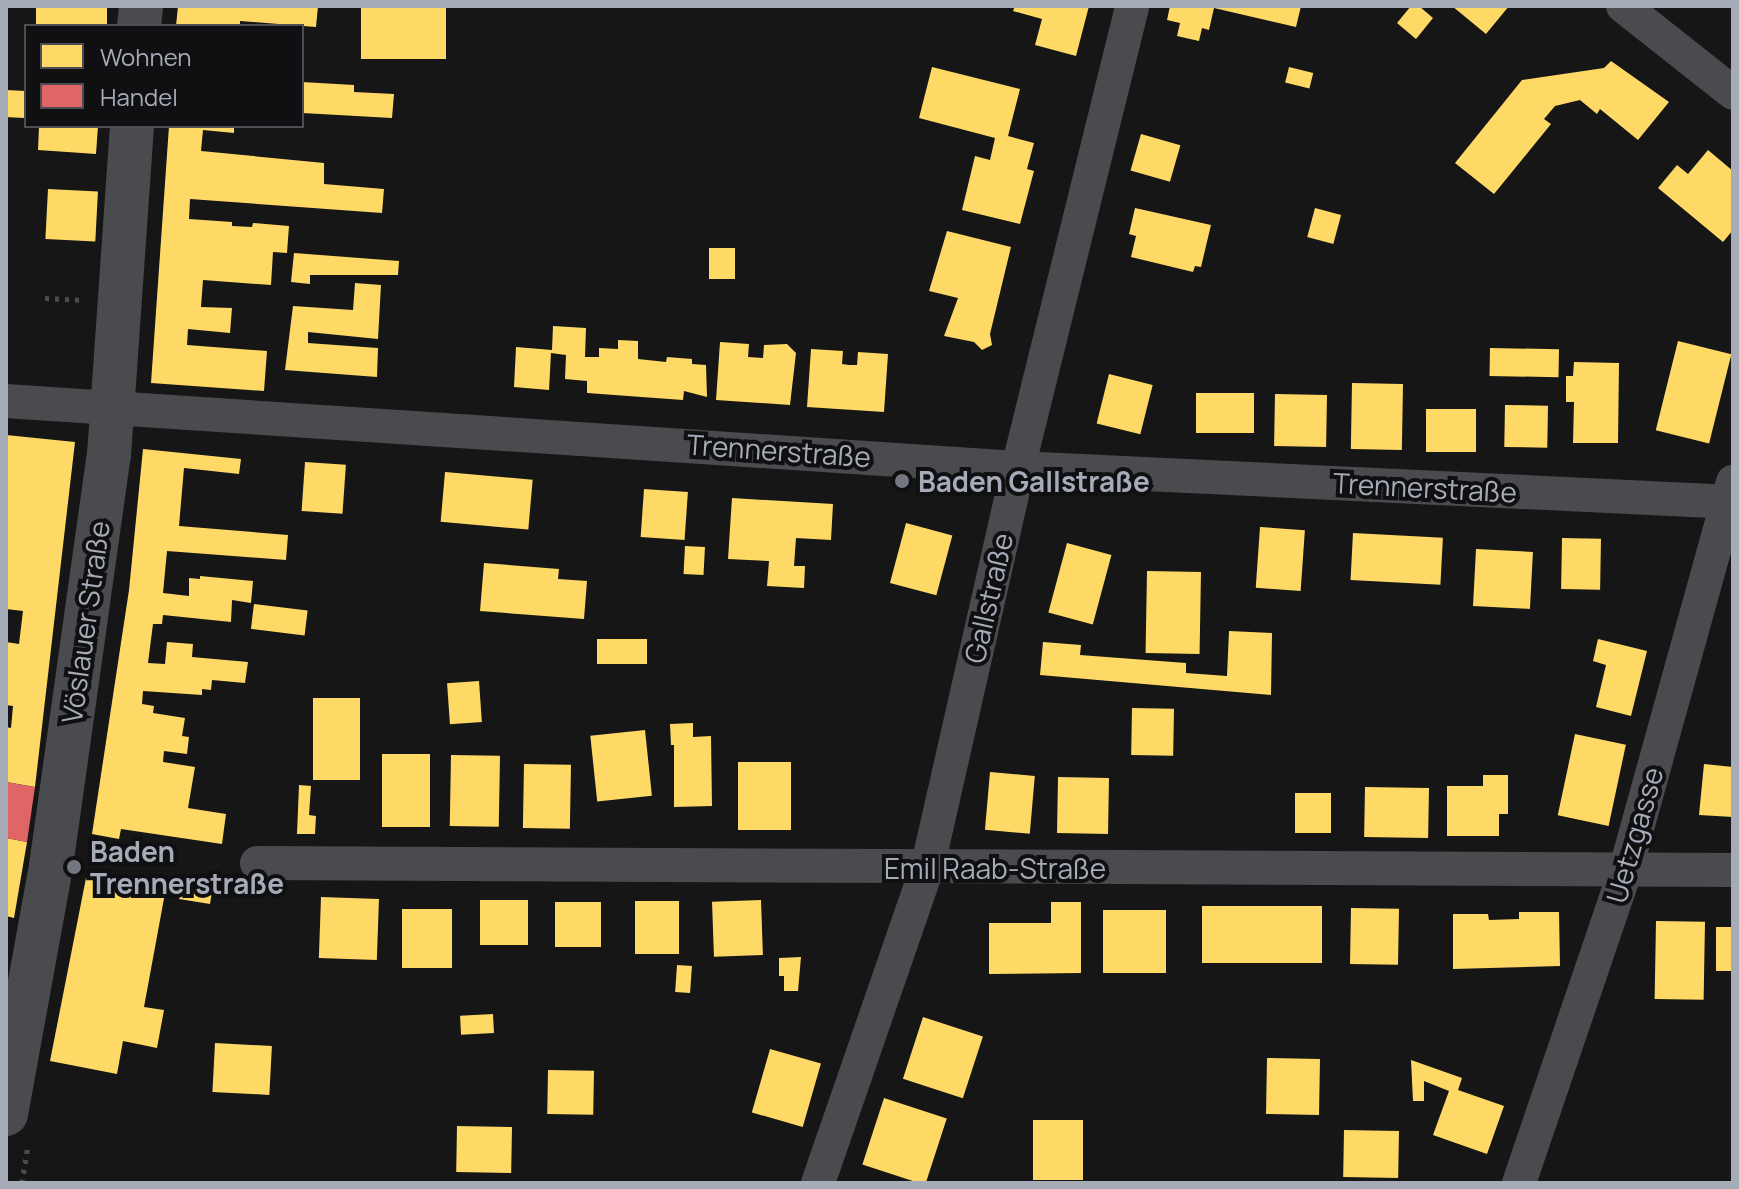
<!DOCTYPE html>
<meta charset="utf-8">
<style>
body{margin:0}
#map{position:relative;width:1739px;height:1189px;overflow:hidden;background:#161616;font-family:Manrope,sans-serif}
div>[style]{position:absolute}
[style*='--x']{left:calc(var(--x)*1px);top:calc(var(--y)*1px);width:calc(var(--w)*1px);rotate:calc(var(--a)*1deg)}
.homes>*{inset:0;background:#ffd966;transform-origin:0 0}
.shops>*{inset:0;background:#e06666}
.path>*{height:5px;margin-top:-2.5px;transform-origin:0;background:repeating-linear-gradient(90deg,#4c4d51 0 4px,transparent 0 10px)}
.minor>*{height:34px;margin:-17px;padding:0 17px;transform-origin:17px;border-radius:17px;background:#4a4b4f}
.tertiary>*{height:44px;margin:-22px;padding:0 22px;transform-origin:22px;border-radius:22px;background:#4a4b4f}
.dots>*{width:22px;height:22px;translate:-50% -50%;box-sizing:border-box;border:4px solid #101012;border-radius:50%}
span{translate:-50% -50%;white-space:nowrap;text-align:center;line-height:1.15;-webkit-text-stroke:8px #101012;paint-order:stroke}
.street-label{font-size:28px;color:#a6abb8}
.poi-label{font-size:28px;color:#a6abb8;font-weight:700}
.left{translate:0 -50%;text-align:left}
.frame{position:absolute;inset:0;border:8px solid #a6abb8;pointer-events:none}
.legend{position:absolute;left:24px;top:24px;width:280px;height:104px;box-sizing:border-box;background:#101012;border:2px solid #4c4e54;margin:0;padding:10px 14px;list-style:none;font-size:24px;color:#a6abb8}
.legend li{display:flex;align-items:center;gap:16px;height:40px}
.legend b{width:40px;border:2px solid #4c4e54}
</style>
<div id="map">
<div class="homes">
<div style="left:36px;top:6px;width:71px;height:20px"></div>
<div style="clip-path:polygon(178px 6px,318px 6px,316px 27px,240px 21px,240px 26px,176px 26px)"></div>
<div style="left:361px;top:6px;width:85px;height:53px"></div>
<div style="clip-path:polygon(1015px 6px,1089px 6px,1076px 56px,1035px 45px,1042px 19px,1013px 11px)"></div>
<div style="clip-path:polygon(1170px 6px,1301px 6px,1296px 27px,1214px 8px,1209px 30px,1202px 28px,1199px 41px,1177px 36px,1180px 23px,1167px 20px)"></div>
<div style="clip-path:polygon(1411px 6px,1419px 6px,1433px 18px,1416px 39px,1397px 23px)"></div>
<div style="clip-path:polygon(1452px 6px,1509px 6px,1486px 34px)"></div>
<div style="clip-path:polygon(1611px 61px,1669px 102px,1638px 140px,1600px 109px,1597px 114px,1580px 100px,1555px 106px,1544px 119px,1551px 124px,1494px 194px,1455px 163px,1522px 80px,1604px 68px)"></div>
<div style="clip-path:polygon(932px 67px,1020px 89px,1008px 136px,1034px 143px,1027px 169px,1034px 171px,1020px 224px,962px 210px,975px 156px,990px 160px,995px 138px,919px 118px)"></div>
<div style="left:1289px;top:67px;width:25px;height:16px;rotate:14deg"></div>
<div style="clip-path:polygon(302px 82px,354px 85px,354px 92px,394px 94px,392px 118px,302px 113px)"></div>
<div style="left:6px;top:90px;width:20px;height:27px;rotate:3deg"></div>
<div style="clip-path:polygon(39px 126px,98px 126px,96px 154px,38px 150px)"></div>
<div style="clip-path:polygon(169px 126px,234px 126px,234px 133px,203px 130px,201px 151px,324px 163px,324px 184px,384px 189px,382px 213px,190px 199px,189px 219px,232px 222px,232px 226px,252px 227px,253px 223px,289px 226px,287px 253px,273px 252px,271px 285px,203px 280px,201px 307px,232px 308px,230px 333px,188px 329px,187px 345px,267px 351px,264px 391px,151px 383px)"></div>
<div style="left:1141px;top:134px;width:41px;height:38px;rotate:16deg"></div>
<div style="clip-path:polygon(1708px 150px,1733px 171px,1733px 230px,1723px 242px,1658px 188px,1677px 165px,1688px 174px)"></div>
<div style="left:48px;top:189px;width:50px;height:50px;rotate:3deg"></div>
<div style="clip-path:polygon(1135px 208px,1211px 225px,1201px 267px,1195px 266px,1193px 272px,1131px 257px,1136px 236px,1129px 234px)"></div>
<div style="left:1315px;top:208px;width:27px;height:30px;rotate:15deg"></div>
<div style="clip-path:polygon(947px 231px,1011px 247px,990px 334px,992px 345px,982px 350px,974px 342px,944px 336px,958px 298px,929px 291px)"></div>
<div style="left:709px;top:248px;width:26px;height:31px"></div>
<div style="clip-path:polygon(294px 253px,399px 261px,398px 275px,310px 275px,310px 284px,291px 282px)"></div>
<div style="clip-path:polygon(355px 283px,381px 285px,378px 339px,308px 332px,308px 343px,378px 348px,377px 377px,285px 370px,293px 306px,353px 310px)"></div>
<div style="clip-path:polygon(553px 326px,586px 328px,585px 357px,599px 357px,599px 348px,618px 349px,618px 340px,638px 341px,638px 359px,666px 362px,667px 357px,692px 359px,692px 364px,706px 365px,707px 397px,684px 391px,683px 400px,587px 393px,587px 381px,565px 379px,566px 355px,551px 353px,549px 390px,514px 387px,516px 347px,552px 350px)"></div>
<div style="left:1678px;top:341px;width:55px;height:92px;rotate:14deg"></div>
<div style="clip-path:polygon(720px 342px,749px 344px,748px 357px,763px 358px,764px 345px,787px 344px,796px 353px,790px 405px,716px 400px)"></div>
<div style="left:1490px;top:348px;width:69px;height:28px;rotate:1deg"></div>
<div style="clip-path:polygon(811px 349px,843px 351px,842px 364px,849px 365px,857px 365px,858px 352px,888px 354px,884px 412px,807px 407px)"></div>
<div style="clip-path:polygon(1574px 362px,1619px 363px,1618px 443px,1573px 443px,1574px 402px,1566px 402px,1566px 376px,1573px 376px)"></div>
<div style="left:1109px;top:374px;width:45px;height:51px;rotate:14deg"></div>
<div style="left:1352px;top:383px;width:51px;height:66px;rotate:1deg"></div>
<div style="left:1196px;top:393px;width:58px;height:40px"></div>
<div style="left:1275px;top:394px;width:52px;height:52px;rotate:1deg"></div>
<div style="left:1505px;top:405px;width:43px;height:42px;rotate:1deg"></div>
<div style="left:1426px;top:409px;width:50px;height:43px"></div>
<div style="clip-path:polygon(6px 435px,75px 442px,35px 787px,6px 782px,6px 727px,11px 728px,13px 706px,6px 705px,6px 642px,19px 644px,23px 611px,6px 609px)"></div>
<div style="clip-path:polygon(143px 449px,241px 459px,239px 474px,184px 468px,179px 526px,288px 535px,286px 560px,167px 551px,163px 593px,189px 596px,189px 578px,200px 579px,200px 576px,253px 581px,251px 603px,232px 600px,231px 622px,163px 615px,162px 624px,153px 624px,148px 663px,165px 664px,167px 642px,193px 644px,192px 657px,248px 662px,245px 683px,212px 680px,211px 690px,202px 689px,202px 695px,143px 691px,142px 704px,154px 706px,153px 713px,185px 718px,182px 736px,189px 737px,187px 754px,164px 751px,163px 762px,195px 767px,188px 808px,226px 814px,222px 844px,121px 829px,119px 839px,92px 834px,129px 590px)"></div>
<div style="left:305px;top:462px;width:41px;height:49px;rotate:4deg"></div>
<div style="left:445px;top:472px;width:88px;height:50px;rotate:5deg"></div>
<div style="left:644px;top:489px;width:44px;height:48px;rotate:4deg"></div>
<div style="clip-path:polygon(732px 498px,833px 504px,831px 540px,796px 538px,794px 566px,805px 566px,804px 588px,767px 586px,769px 561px,728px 559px)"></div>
<div style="left:906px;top:523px;width:48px;height:62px;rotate:15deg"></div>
<div style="left:1260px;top:527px;width:45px;height:61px;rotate:4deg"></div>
<div style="left:1353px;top:533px;width:90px;height:47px;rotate:3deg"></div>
<div style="left:1562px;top:538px;width:39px;height:51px;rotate:1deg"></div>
<div style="left:1067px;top:543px;width:46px;height:72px;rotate:15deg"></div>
<div style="left:685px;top:546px;width:20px;height:28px;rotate:3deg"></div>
<div style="left:1476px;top:549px;width:57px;height:57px;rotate:3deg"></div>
<div style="clip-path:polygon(484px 563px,559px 569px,558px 579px,587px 581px,584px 619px,480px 611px)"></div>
<div style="left:1147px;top:571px;width:54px;height:82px;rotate:1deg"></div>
<div style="left:254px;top:604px;width:54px;height:25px;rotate:7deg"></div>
<div style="clip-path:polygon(1229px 631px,1272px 633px,1271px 695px,1040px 675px,1043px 642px,1081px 645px,1080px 655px,1186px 663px,1186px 673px,1227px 676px)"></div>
<div style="left:597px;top:639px;width:50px;height:25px"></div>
<div style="clip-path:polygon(1598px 639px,1647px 651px,1631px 716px,1596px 707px,1606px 665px,1593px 661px)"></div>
<div style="left:479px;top:681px;width:41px;height:32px;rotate:86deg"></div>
<div style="left:313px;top:698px;width:47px;height:82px"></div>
<div style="left:1132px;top:708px;width:42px;height:47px;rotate:1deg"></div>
<div style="clip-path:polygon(693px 723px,693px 737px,711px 736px,712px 806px,674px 807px,674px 745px,671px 745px,670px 724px)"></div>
<div style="left:645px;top:730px;width:66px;height:55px;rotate:84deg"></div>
<div style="left:1575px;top:734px;width:52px;height:83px;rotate:12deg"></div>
<div style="left:382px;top:754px;width:48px;height:73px"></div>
<div style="left:451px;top:755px;width:49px;height:71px;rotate:1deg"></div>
<div style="left:738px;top:762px;width:53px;height:68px"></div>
<div style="left:524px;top:764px;width:47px;height:64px;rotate:1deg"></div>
<div style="clip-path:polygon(1704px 764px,1733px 767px,1733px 817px,1699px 815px)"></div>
<div style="left:990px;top:772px;width:45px;height:58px;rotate:5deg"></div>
<div style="clip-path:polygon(1483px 775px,1508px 775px,1508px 814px,1499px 814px,1499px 836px,1447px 836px,1447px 786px,1483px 786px)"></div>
<div style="left:1058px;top:777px;width:51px;height:56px;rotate:1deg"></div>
<div style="clip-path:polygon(299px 785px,311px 786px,309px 815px,316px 816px,315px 834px,297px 834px)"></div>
<div style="left:1365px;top:787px;width:64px;height:50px;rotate:1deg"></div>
<div style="left:1331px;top:793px;width:40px;height:36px;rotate:90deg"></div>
<div style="clip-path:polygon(6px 838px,27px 842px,14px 918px,6px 916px)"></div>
<div style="clip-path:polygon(86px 878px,165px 893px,144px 1007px,164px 1010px,157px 1048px,123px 1041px,117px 1074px,50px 1061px)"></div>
<div style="clip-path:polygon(188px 880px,213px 885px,210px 904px,179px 899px,180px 893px,186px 894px)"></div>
<div style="left:321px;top:897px;width:58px;height:61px;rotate:2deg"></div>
<div style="left:528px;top:900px;width:45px;height:48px;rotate:90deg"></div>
<div style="left:761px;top:900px;width:55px;height:49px;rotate:88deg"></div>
<div style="left:635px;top:901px;width:44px;height:53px"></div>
<div style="left:555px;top:902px;width:46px;height:45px"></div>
<div style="clip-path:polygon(1051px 902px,1081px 902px,1081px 973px,989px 974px,989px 923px,1051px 923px)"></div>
<div style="left:1202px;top:906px;width:120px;height:57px"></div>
<div style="left:1351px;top:908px;width:48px;height:56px;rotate:1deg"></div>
<div style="left:402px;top:909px;width:50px;height:59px"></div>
<div style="left:1103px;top:910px;width:63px;height:63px"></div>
<div style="clip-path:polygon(1519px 912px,1559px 912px,1560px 966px,1453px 969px,1453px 914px,1488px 914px,1489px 920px,1519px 919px)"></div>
<div style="left:1656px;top:921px;width:49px;height:78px;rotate:1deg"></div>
<div style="left:1716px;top:927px;width:17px;height:44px"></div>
<div style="clip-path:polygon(801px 957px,798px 991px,784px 991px,784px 976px,779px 976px,779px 958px)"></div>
<div style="left:677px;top:965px;width:15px;height:27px;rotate:4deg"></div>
<div style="left:493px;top:1014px;width:19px;height:33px;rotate:87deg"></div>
<div style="left:923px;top:1017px;width:63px;height:65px;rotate:18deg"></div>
<div style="left:215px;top:1043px;width:57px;height:49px;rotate:3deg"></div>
<div style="left:770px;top:1049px;width:53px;height:66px;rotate:16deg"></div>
<div style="left:1267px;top:1058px;width:53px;height:56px;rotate:1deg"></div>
<div style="clip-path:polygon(1411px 1060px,1462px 1078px,1458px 1090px,1504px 1106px,1487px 1154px,1433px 1135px,1449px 1091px,1424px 1081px,1424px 1101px,1413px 1101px)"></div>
<div style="left:548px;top:1070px;width:46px;height:44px;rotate:1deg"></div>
<div style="left:884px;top:1098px;width:66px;height:70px;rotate:18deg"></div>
<div style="left:1033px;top:1120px;width:50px;height:60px"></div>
<div style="left:457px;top:1126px;width:55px;height:46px;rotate:1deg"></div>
<div style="left:1344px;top:1130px;width:55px;height:47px;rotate:1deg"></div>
</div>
<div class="shops">
<div style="clip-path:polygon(6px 782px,35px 787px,27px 842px,6px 838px)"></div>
</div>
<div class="path">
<div style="--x:45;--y:298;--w:39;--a:3"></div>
<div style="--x:22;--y:1183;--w:39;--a:-81"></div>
</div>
<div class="minor">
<div style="--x:1623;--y:6;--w:140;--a:38.3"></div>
<div style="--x:6;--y:401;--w:1014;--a:3.79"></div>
<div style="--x:1018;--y:468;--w:716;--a:2.72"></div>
<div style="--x:257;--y:863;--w:1476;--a:0.27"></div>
<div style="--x:818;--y:1183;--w:332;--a:-70.9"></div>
<div style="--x:927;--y:869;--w:411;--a:-77.2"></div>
<div style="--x:1018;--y:468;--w:476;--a:-76.1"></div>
<div style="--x:1519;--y:1183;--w:333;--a:-71.2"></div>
<div style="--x:1626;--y:868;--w:401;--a:-74.5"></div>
</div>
<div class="tertiary">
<div style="--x:139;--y:26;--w:20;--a:-84"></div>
<div style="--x:6;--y:1114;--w:252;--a:-79.7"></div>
<div style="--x:51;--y:866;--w:415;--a:-82"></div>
<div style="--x:109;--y:455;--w:330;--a:-86"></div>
</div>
<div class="dots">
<div style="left:902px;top:481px;background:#74777f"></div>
<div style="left:74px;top:867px;background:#74777f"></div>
</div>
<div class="street-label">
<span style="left:779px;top:450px;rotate:4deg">Trennerstraße</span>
<span style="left:1425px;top:487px;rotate:3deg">Trennerstraße</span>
<span style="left:988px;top:598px;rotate:-77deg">Gallstraße</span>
<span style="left:85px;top:622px;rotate:-82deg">Vöslauer Straße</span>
<span style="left:1634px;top:835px;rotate:-74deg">Uetzgasse</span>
<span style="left:995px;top:868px">Emil Raab-Straße</span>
</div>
<div class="poi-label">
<span class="left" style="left:918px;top:481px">Baden Gallstraße</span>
<span class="left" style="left:90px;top:867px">Baden<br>Trennerstraße</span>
</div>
<div class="frame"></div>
<ul class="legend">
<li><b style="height:22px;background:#ffd966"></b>Wohnen</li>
<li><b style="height:22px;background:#e06666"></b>Handel</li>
</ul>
</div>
